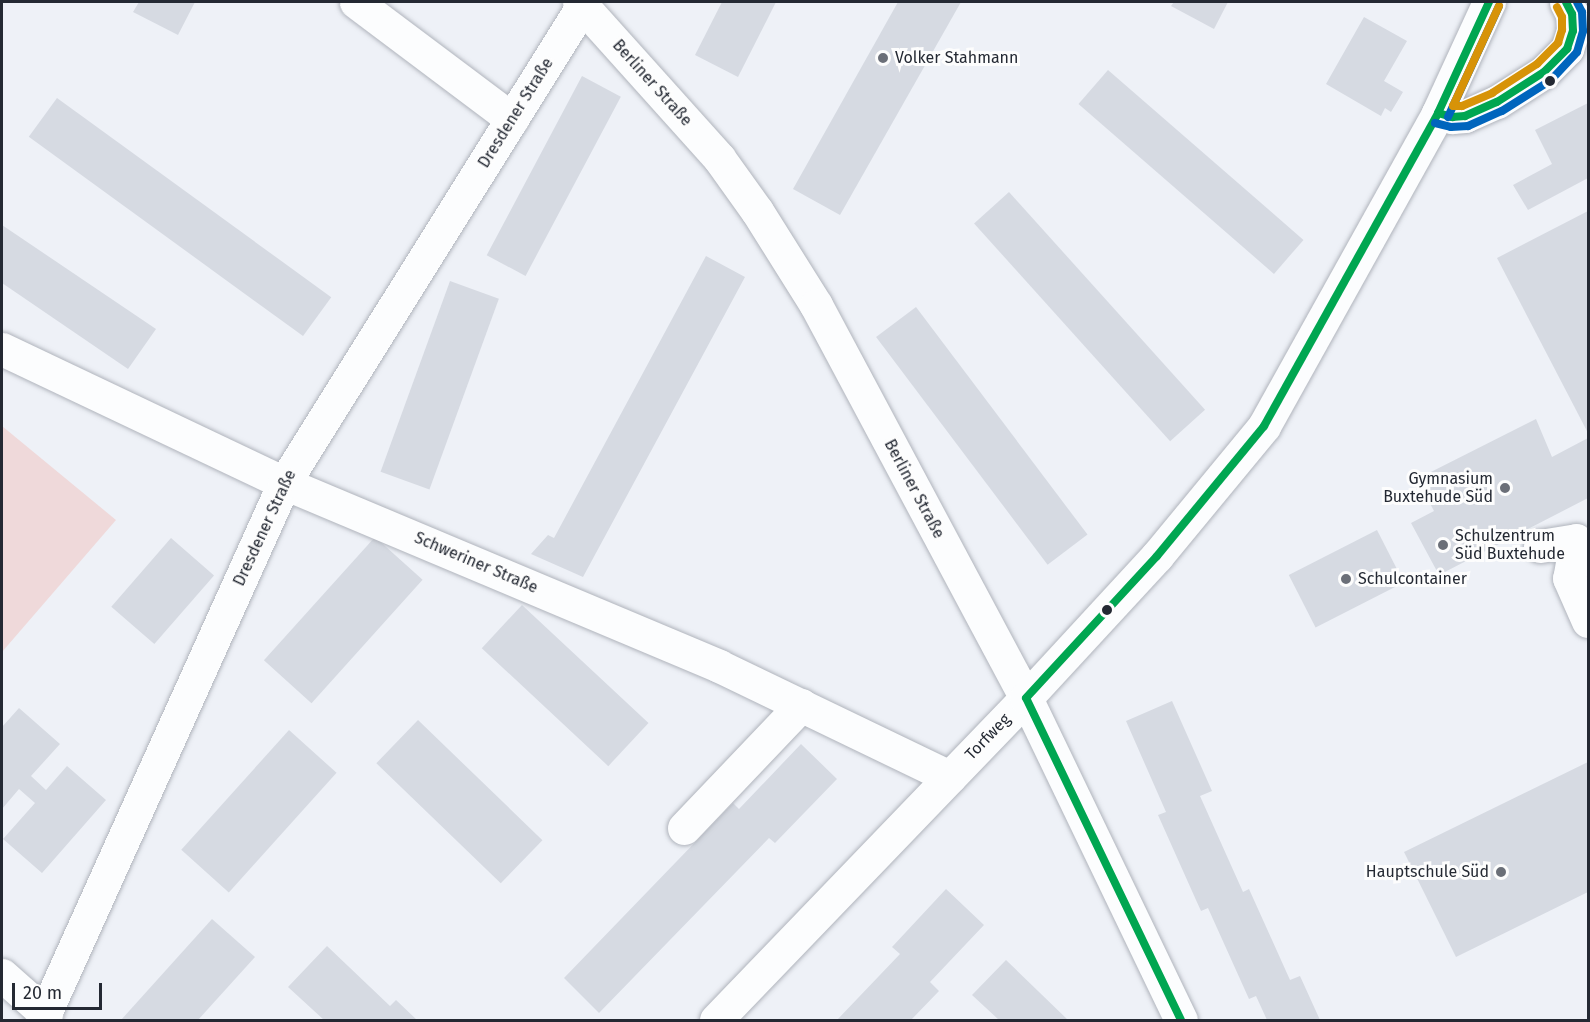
<!DOCTYPE html>
<meta charset="utf-8">
<style>
body{margin:0}
#map{position:relative;width:1590px;height:1022px;overflow:hidden;background:#eef1f7;font-family:"Fira Sans",sans-serif}
div>[style]{position:absolute}
[style*='--x']{left:calc(var(--x)*1px);top:calc(var(--y)*1px);width:calc(var(--w)*1px);rotate:calc(var(--a)*1deg)}
.green>*{inset:0;background:#efd9da}
.building>*{inset:0;background:#d6dae2;transform-origin:0 0}
.roads{filter:drop-shadow(0 0 2px #b0b4bc) drop-shadow(0 0 2px #b0b4bc)}
.minor>*{height:33px;margin:-16.5px;padding:0 16.5px;transform-origin:16.5px;border-radius:16.5px;background:#fcfdfe}
.bus-1>*{height:8px;margin:-4px;padding:0 4px;transform-origin:4px;border-radius:4px;background:#00a651}
.bus-2>*{height:8px;margin:-4px;padding:0 4px;transform-origin:4px;border-radius:4px;background:#0065bd}
.bus-3>*{height:8px;margin:-4px;padding:0 4px;transform-origin:4px;border-radius:4px;background:#d79308}
.dots>*{width:16px;height:16px;translate:-50% -50%;box-sizing:border-box;border:3px solid #fdfdfd;border-radius:50%}
span{translate:-50% -50%;white-space:nowrap;text-align:center;line-height:1.15;-webkit-text-stroke:6px #fdfdfd;paint-order:stroke}
.poi-label{font-size:16px;color:#242933}
.left{translate:0 -50%;text-align:left}
.right{translate:-100% -50%;text-align:right}
.street-label{font-size:16px;color:#242933}
.frame{position:absolute;inset:0;border:3px solid #242933;pointer-events:none}
.scale{position:absolute;left:12px;top:983px;width:90px;height:27px;box-sizing:border-box;border:3px solid #242933;border-top:0;padding-left:8px;font-size:18px;line-height:21px;white-space:nowrap;color:#242933;-webkit-text-stroke:4px #fdfdfd;paint-order:stroke}
</style>
<div id="map">
<div class="green">
<div style="clip-path:polygon(2px 426px,116px 520px,2px 652px)"></div>
</div>
<div class="building">
<div style="clip-path:polygon(139px 2px,195px 2px,178px 35px,133px 12px)"></div>
<div style="clip-path:polygon(722px 2px,776px 2px,738px 77px,695px 55px)"></div>
<div style="clip-path:polygon(898px 2px,961px 2px,840px 215px,793px 189px)"></div>
<div style="clip-path:polygon(1174px 2px,1228px 2px,1214px 29px,1171px 6px)"></div>
<div style="clip-path:polygon(1364px 17px,1407px 41px,1384px 81px,1403px 92px,1391px 112px,1385px 108px,1381px 116px,1326px 84px)"></div>
<div style="left:1108px;top:70px;width:259px;height:45px;rotate:41deg"></div>
<div style="left:582px;top:76px;width:44px;height:203px;rotate:28deg"></div>
<div style="left:57px;top:98px;width:339px;height:48px;rotate:36deg"></div>
<div style="clip-path:polygon(1588px 103px,1588px 178px,1528px 210px,1513px 185px,1552px 164px,1535px 130px)"></div>
<div style="left:1009px;top:192px;width:293px;height:47px;rotate:48deg"></div>
<div style="clip-path:polygon(1588px 211px,1588px 433px,1497px 258px)"></div>
<div style="clip-path:polygon(2px 225px,156px 329px,128px 369px,2px 283px)"></div>
<div style="clip-path:polygon(706px 256px,745px 277px,583px 577px,531px 554px,548px 535px,554px 538px)"></div>
<div style="left:450px;top:281px;width:52px;height:203px;rotate:20deg"></div>
<div style="left:916px;top:307px;width:285px;height:50px;rotate:53deg"></div>
<div style="clip-path:polygon(1536px 419px,1552px 457px,1588px 438px,1588px 498px,1439px 575px,1411px 523px,1434px 511px,1417px 479px)"></div>
<div style="left:1377px;top:530px;width:59px;height:99px;rotate:63deg"></div>
<div style="left:375px;top:537px;width:64px;height:166px;rotate:42deg"></div>
<div style="left:171px;top:538px;width:57px;height:91px;rotate:41deg"></div>
<div style="left:522px;top:605px;width:173px;height:59px;rotate:43deg"></div>
<div style="clip-path:polygon(1172px 701px,1212px 791px,1200px 796px,1243px 892px,1249px 889px,1290px 980px,1300px 976px,1320px 1020px,1267px 1020px,1256px 996px,1249px 999px,1208px 908px,1201px 911px,1196px 900px,1158px 815px,1166px 812px,1126px 721px)"></div>
<div style="clip-path:polygon(19px 708px,60px 744px,31px 776px,46px 790px,67px 766px,106px 800px,42px 873px,3px 839px,35px 803px,19px 789px,2px 809px,2px 727px)"></div>
<div style="left:418px;top:720px;width:173px;height:60px;rotate:44deg"></div>
<div style="left:289px;top:730px;width:64px;height:161px;rotate:42deg"></div>
<div style="clip-path:polygon(801px 744px,837px 779px,775px 843px,769px 838px,599px 1013px,564px 978px,733px 803px,739px 809px)"></div>
<div style="clip-path:polygon(1588px 762px,1588px 892px,1456px 957px,1404px 852px)"></div>
<div style="clip-path:polygon(946px 889px,984px 925px,930px 982px,939px 991px,911px 1020px,837px 1020px,900px 954px,892px 947px)"></div>
<div style="clip-path:polygon(212px 919px,255px 957px,198px 1020px,121px 1020px)"></div>
<div style="clip-path:polygon(327px 946px,390px 1006px,396px 1000px,417px 1020px,324px 1020px,288px 987px)"></div>
<div style="clip-path:polygon(1006px 960px,1068px 1020px,999px 1020px,972px 995px)"></div>
</div>
<div class="roads">
<div class="minor">
<div style="--x:356;--y:2;--w:195;--a:36.9"></div>
<div style="--x:579;--y:2;--w:210;--a:48.1"></div>
<div style="--x:719;--y:158;--w:65;--a:54.4"></div>
<div style="--x:757;--y:211;--w:111;--a:57.9"></div>
<div style="--x:816;--y:305;--w:446;--a:61.9"></div>
<div style="--x:1026;--y:698;--w:357;--a:64.3"></div>
<div style="--x:1438;--y:113;--w:15;--a:16"></div>
<div style="--x:1452;--y:117;--w:13;--a:-4"></div>
<div style="--x:1465;--y:116;--w:35;--a:-24"></div>
<div style="--x:1497;--y:102;--w:56;--a:-32.6"></div>
<div style="--x:1544;--y:72;--w:33;--a:-45"></div>
<div style="--x:1567;--y:49;--w:19;--a:-72"></div>
<div style="--x:1573;--y:31;--w:17;--a:-93"></div>
<div style="--x:1572;--y:14;--w:13;--a:-117"></div>
<div style="--x:2;--y:349;--w:312;--a:25.4"></div>
<div style="--x:284;--y:483;--w:472;--a:22.8"></div>
<div style="--x:719;--y:666;--w:256;--a:25.7"></div>
<div style="--x:1540;--y:546;--w:36;--a:-9"></div>
<div style="--x:1576;--y:540;--w:39;--a:100"></div>
<div style="--x:1569;--y:578;--w:47;--a:66.2"></div>
<div style="--x:684;--y:828;--w:170;--a:-46.4"></div>
<div style="--x:2;--y:975;--w:59;--a:41.6"></div>
<div style="--x:42;--y:1020;--w:589;--a:-65.74"></div>
<div style="--x:284;--y:483;--w:564;--a:-57.97"></div>
<div style="--x:716;--y:1020;--w:447;--a:-46.1"></div>
<div style="--x:1026;--y:698;--w:193;--a:-47.3"></div>
<div style="--x:1157;--y:556;--w:168;--a:-50.5"></div>
<div style="--x:1264;--y:426;--w:358;--a:-60.9"></div>
<div style="--x:1438;--y:113;--w:122;--a:-65.3"></div>
</div>
</div>
<div class="bus-1">
<div style="--x:1438;--y:113;--w:15;--a:16"></div>
<div style="--x:1452;--y:117;--w:13;--a:-4"></div>
<div style="--x:1465;--y:116;--w:35;--a:-24"></div>
<div style="--x:1497;--y:102;--w:56;--a:-32.6"></div>
<div style="--x:1544;--y:72;--w:33;--a:-45"></div>
<div style="--x:1567;--y:49;--w:19;--a:-72"></div>
<div style="--x:1573;--y:31;--w:17;--a:-93"></div>
<div style="--x:1572;--y:14;--w:13;--a:-117"></div>
<div style="--x:1181;--y:1020;--w:357;--a:-115.7"></div>
<div style="--x:1026;--y:698;--w:193;--a:-47.3"></div>
<div style="--x:1157;--y:556;--w:168;--a:-50.5"></div>
<div style="--x:1264;--y:426;--w:358;--a:-60.9"></div>
<div style="--x:1438;--y:113;--w:122;--a:-65.3"></div>
</div>
<div class="bus-2">
<div style="--x:1448;--y:117;--w:122;--a:-65.3"></div>
<div style="--x:1435;--y:123;--w:16;--a:14"></div>
<div style="--x:1451;--y:127;--w:17;--a:-3"></div>
<div style="--x:1468;--y:126;--w:37;--a:-24"></div>
<div style="--x:1502;--y:111;--w:58;--a:-32.3"></div>
<div style="--x:1551;--y:80;--w:38;--a:-47"></div>
<div style="--x:1577;--y:52;--w:22;--a:-74"></div>
<div style="--x:1583;--y:31;--w:19;--a:-93"></div>
<div style="--x:1582;--y:12;--w:11;--a:-117"></div>
</div>
<div class="bus-3">
<div style="--x:1499;--y:6;--w:110;--a:114.7"></div>
<div style="--x:1453;--y:106;--w:9;--a:0"></div>
<div style="--x:1462;--y:106;--w:33;--a:-23"></div>
<div style="--x:1492;--y:93;--w:54;--a:-32.8"></div>
<div style="--x:1537;--y:64;--w:30;--a:-45"></div>
<div style="--x:1558;--y:43;--w:14;--a:-73"></div>
<div style="--x:1562;--y:30;--w:13;--a:-90"></div>
<div style="--x:1562;--y:17;--w:11;--a:-117"></div>
</div>
<div class="dots">
<div style="left:883px;top:58px;background:#6b6f78"></div>
<div style="left:1550px;top:81px;background:#242933"></div>
<div style="left:1505px;top:488px;background:#6b6f78"></div>
<div style="left:1443px;top:545px;background:#6b6f78"></div>
<div style="left:1346px;top:579px;background:#6b6f78"></div>
<div style="left:1107px;top:610px;background:#242933"></div>
<div style="left:1501px;top:872px;background:#6b6f78"></div>
</div>
<div class="poi-label">
<span class="left" style="left:895px;top:58px">Volker Stahmann</span>
<span class="right" style="left:1493px;top:488px">Gymnasium<br>Buxtehude Süd</span>
<span class="left" style="left:1455px;top:545px">Schulzentrum<br>Süd Buxtehude</span>
<span class="left" style="left:1358px;top:579px">Schulcontainer</span>
<span class="right" style="left:1489px;top:872px">Hauptschule Süd</span>
</div>
<div class="street-label">
<span style="left:652px;top:83px;rotate:48deg">Berliner Straße</span>
<span style="left:516px;top:113px;rotate:-58deg">Dresdener Straße</span>
<span style="left:914px;top:489px;rotate:62deg">Berliner Straße</span>
<span style="left:265px;top:528px;rotate:-65deg">Dresdener Straße</span>
<span style="left:476px;top:563px;rotate:23deg">Schweriner Straße</span>
<span style="left:988px;top:737px;rotate:-46deg">Torfweg</span>
</div>
<div class="frame"></div>
<div class="scale">20 m</div>
</div>
